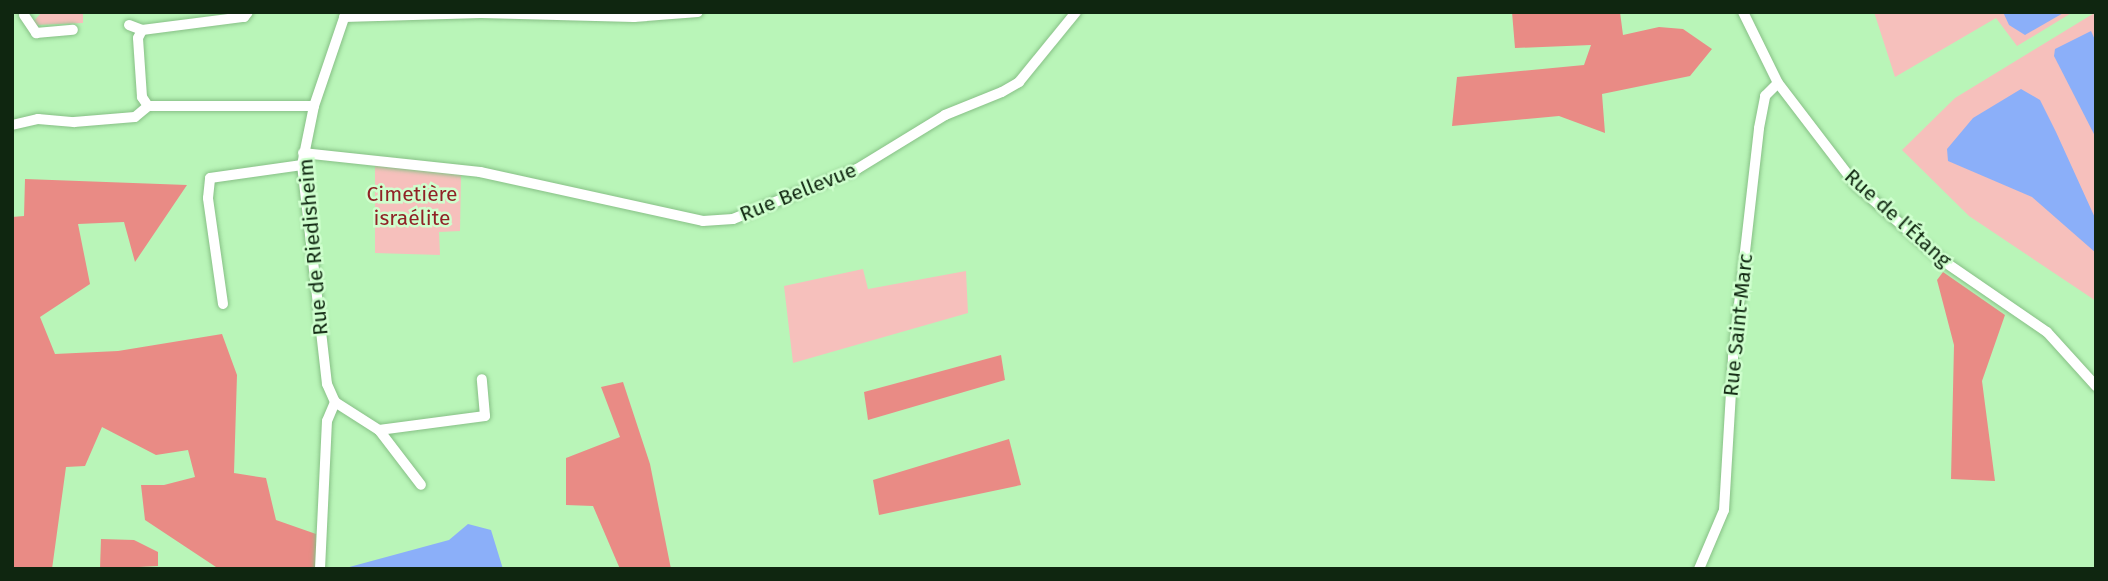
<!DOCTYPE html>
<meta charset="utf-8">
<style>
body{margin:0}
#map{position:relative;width:2108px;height:581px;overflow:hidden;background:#b9f5b8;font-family:"Fira Sans",sans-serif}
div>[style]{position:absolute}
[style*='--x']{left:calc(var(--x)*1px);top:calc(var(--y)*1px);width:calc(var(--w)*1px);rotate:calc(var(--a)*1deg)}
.green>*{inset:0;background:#f6c0bc}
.forest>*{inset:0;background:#e98b85}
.water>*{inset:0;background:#8baff9}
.roads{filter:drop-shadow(0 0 2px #87c086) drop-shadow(0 0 2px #87c086)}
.street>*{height:10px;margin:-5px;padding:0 5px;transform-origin:5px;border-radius:5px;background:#fff}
span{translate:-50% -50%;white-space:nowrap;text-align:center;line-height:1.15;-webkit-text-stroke:5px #cfffce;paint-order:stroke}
.street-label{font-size:21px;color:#0f2610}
.park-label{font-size:21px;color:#902226}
.frame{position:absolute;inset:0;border:14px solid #0f2610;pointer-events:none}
</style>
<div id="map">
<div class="green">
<div style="clip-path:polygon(42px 12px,83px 12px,83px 23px,36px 25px,33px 22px)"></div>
<div style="clip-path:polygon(1874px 12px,2073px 12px,2017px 46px,1996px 18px,1895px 77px)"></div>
<div style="clip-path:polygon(2096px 12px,2096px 301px,1969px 216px,1902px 150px,1955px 98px)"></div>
<div style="clip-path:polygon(375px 165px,461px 175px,460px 231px,439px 232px,440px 255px,375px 253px)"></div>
<div style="clip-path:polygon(863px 269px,868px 289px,966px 271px,968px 313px,793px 363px,784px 286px)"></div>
</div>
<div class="forest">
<div style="clip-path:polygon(1512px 12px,1620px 12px,1623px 35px,1659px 27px,1683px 29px,1712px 49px,1690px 76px,1602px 94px,1605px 133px,1559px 116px,1452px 126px,1457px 77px,1584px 65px,1591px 45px,1515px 48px)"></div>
<div style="clip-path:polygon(25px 179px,187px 185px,135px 262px,124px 222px,78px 224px,90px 284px,40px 317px,55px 354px,118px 351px,222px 334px,237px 375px,234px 473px,266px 478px,276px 520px,316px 534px,316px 569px,219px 569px,145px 520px,141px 485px,164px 485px,195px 477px,188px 450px,156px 455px,102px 427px,85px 466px,66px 467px,52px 569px,12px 569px,12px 217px,24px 216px)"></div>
<div style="clip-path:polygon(1943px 272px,2005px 315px,1982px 381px,1995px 481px,1951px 479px,1954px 345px,1937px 280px)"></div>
<div style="clip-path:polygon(1001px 355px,1005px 380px,868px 420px,864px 392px)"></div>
<div style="clip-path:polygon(623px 382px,650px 464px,671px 569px,620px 569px,593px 506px,566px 505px,566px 458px,620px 437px,601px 387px)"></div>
<div style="clip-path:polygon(1009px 439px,1021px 485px,879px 515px,873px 480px)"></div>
<div style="clip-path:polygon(101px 539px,134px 540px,158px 552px,158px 566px,100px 569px)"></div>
</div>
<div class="water">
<div style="clip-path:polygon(2003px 12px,2065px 12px,2025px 35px,2009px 25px)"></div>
<div style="clip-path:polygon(2091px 31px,2096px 42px,2096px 138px,2054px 56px,2055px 49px)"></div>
<div style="clip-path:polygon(2021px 89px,2040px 100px,2056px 132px,2096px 220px,2096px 253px,2032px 197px,1948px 161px,1947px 149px,1973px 118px)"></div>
<div style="clip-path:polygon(468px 524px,491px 530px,503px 569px,342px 569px,449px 540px)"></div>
</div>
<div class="roads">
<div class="street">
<div style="--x:1743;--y:12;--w:79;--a:63.8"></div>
<div style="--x:1778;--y:83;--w:128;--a:52.6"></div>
<div style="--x:1856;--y:185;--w:111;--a:41.3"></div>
<div style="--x:1939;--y:258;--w:131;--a:34.4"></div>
<div style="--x:2047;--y:332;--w:73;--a:47.8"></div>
<div style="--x:24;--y:15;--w:22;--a:56"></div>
<div style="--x:36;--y:33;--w:37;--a:-5"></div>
<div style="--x:344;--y:17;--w:137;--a:-1.7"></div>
<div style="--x:481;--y:13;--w:153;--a:1.5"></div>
<div style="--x:634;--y:17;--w:64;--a:-4.5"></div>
<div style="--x:129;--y:25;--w:14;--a:21"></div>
<div style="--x:148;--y:106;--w:11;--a:-124"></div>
<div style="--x:142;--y:97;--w:59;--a:-93.9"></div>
<div style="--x:138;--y:38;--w:9;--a:-63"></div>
<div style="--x:142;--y:30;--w:103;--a:-7.3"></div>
<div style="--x:244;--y:17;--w:6;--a:-51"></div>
<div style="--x:12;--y:125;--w:27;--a:-13"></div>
<div style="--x:38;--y:119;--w:36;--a:5"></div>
<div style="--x:74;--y:122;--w:61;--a:-4.7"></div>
<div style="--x:135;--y:117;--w:17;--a:-40"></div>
<div style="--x:148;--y:106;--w:166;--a:0"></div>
<div style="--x:303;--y:153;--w:178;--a:6.1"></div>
<div style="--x:480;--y:172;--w:228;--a:12.4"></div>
<div style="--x:703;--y:221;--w:30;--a:-4"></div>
<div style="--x:733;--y:219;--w:134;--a:-22"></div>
<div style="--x:857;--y:169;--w:103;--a:-31.5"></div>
<div style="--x:945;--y:115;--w:61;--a:-22"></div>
<div style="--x:1002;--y:92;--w:20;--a:-30"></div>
<div style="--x:1019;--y:82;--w:90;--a:-50.8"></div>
<div style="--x:223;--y:304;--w:107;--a:-98.1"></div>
<div style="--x:208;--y:198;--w:20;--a:-84"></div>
<div style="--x:210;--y:178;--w:93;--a:-8"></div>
<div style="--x:335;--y:402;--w:52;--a:32.5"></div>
<div style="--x:379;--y:430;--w:69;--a:52.6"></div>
<div style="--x:379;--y:430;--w:107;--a:-7.5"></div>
<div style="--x:485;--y:416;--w:37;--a:-95"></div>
<div style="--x:320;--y:569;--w:148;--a:-87.3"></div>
<div style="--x:327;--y:421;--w:21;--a:-67"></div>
<div style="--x:335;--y:402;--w:20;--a:-114"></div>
<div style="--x:327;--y:384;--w:220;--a:-96.5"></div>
<div style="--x:302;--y:165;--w:60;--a:-78.5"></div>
<div style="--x:314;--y:106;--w:99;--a:-71.2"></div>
<div style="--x:1699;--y:569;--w:64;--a:-67"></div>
<div style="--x:1724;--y:510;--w:153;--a:-86.6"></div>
<div style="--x:1733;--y:357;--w:230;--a:-83.5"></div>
<div style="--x:1759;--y:128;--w:33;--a:-79"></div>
<div style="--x:1765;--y:96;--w:18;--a:-45"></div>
</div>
</div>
<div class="street-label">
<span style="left:798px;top:192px;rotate:-22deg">Rue Bellevue</span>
<span style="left:1898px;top:218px;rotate:42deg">Rue de l'Étang</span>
<span style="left:313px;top:247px;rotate:-95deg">Rue de Riedisheim</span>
<span style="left:1738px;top:325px;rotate:-84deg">Rue Saint-Marc</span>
</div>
<div class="park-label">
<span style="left:412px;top:206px">Cimetière<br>israélite</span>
</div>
<div class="frame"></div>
</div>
